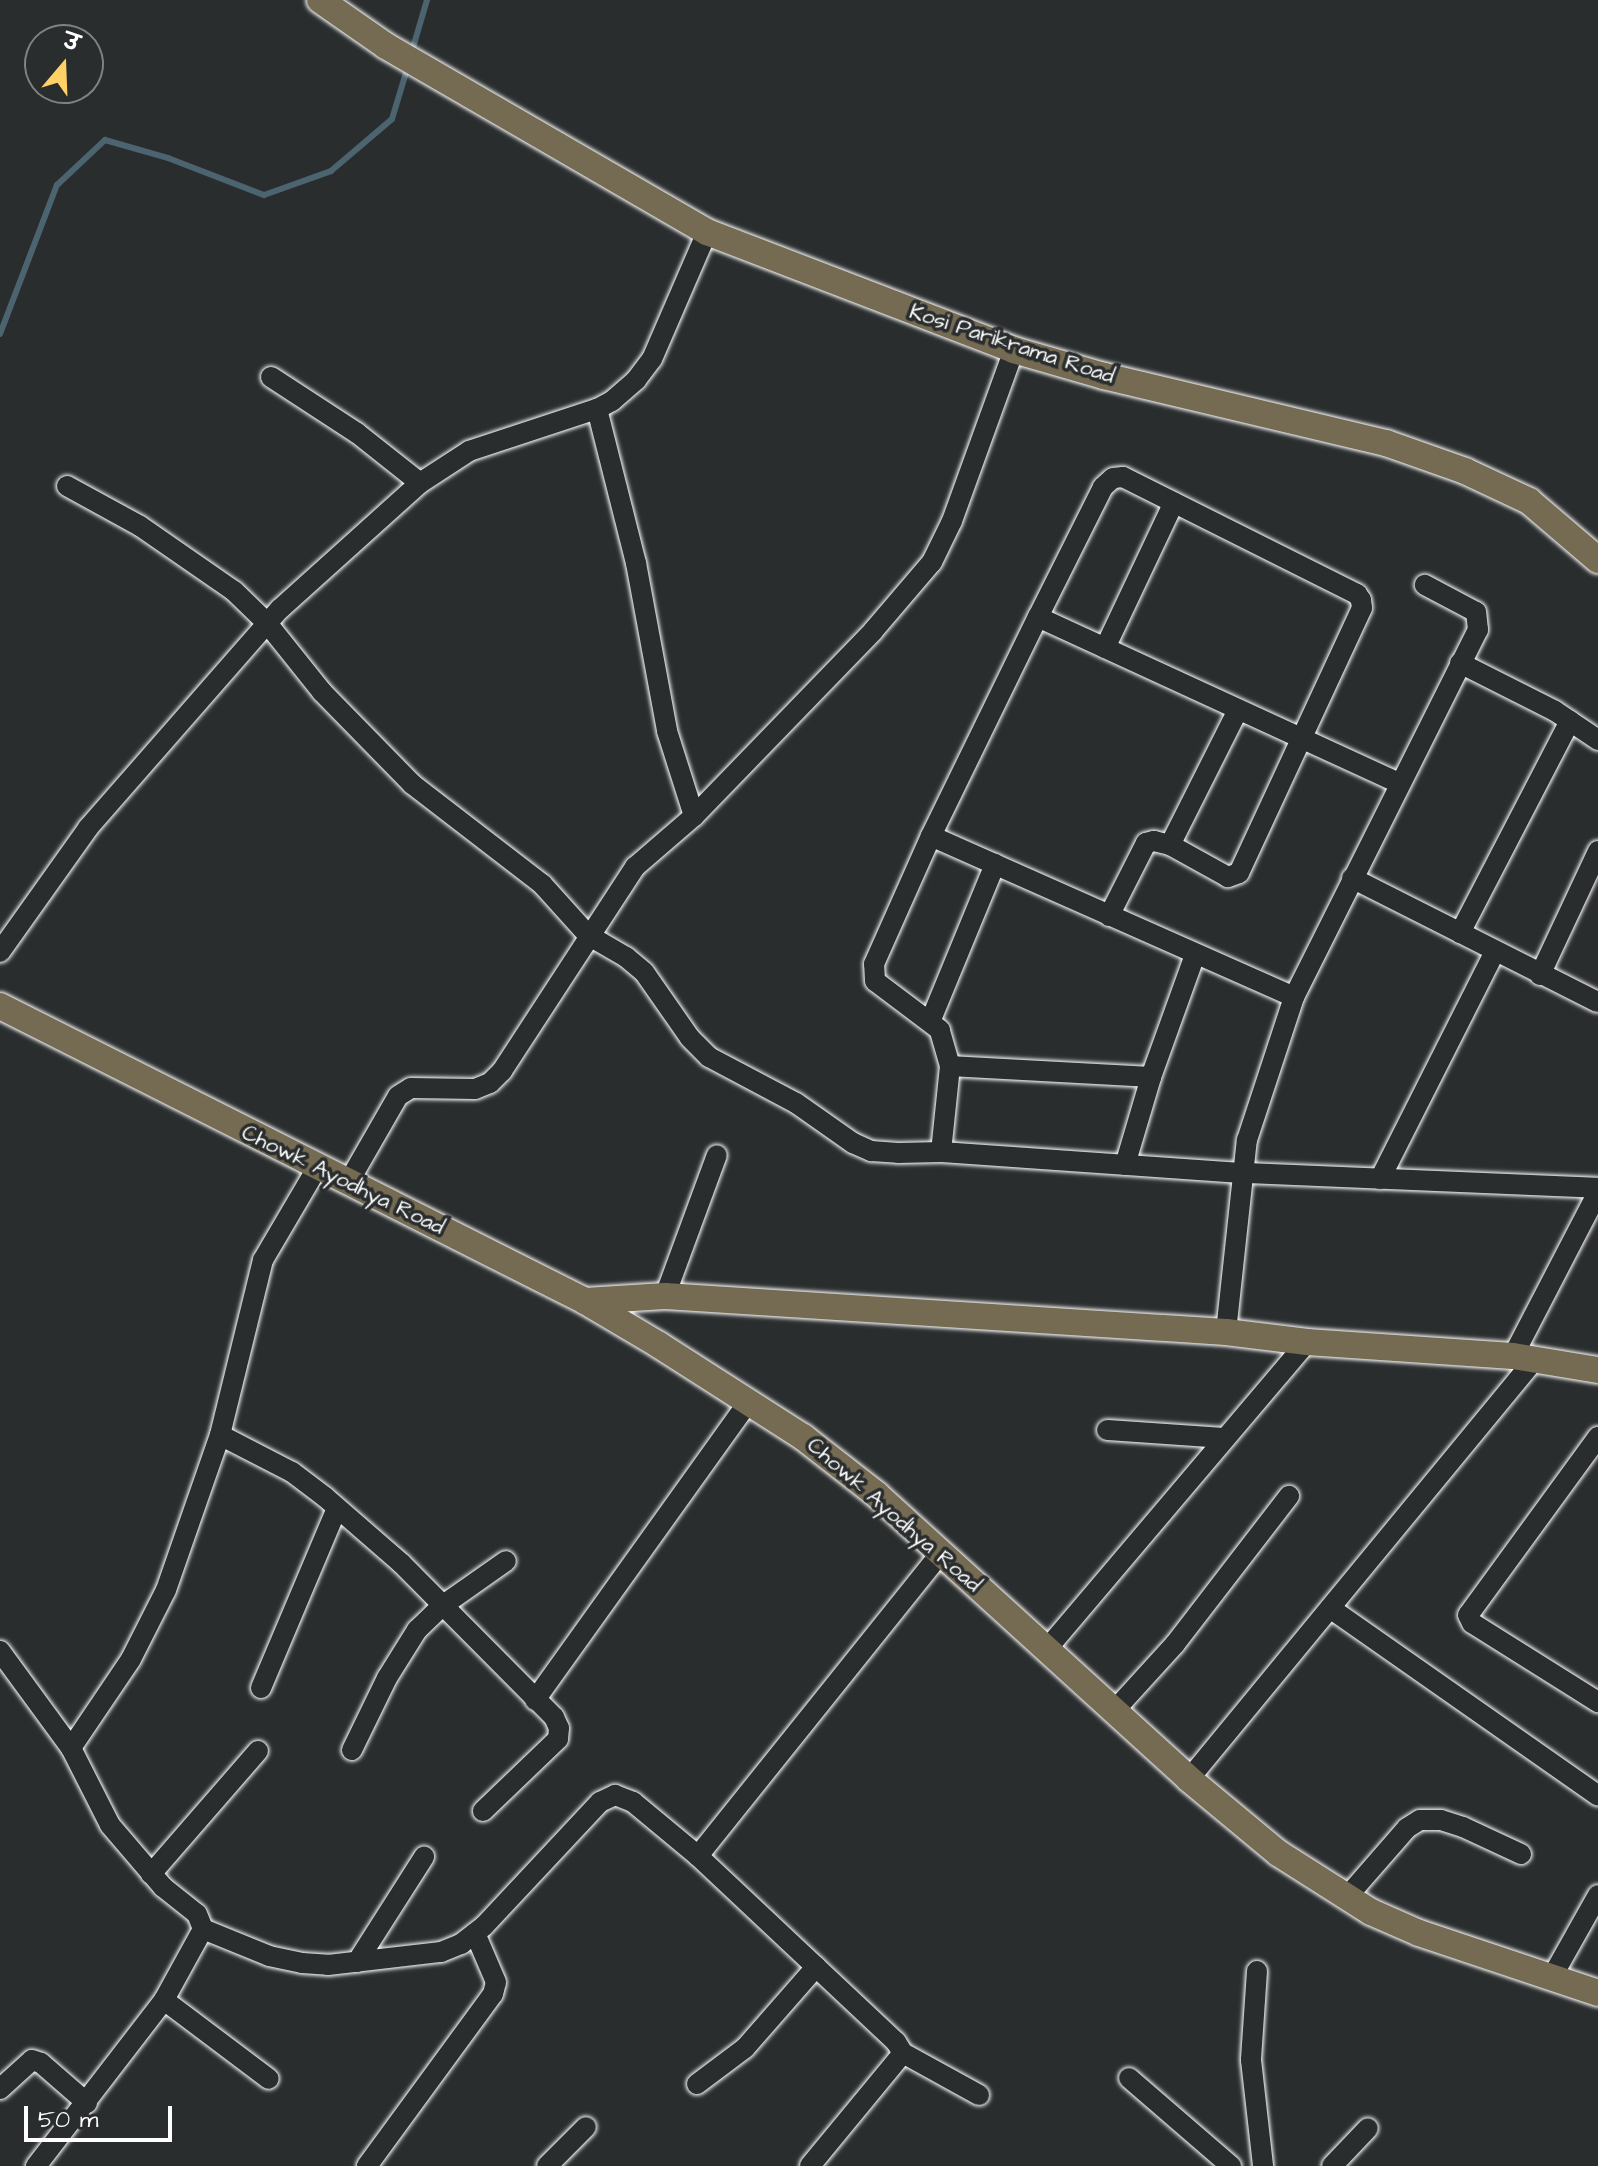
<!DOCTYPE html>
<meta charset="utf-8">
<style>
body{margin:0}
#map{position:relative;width:1598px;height:2166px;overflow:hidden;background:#2a2d2e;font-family:"Architects Daughter","Playpen Sans Deva",sans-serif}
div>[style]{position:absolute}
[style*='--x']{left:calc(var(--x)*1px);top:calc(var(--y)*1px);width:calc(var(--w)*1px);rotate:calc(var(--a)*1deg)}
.stream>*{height:6px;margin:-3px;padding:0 3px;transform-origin:3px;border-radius:3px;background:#4b646f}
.roads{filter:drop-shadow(0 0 2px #fff) drop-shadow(0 0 2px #fff)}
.minor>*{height:20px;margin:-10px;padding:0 10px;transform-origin:10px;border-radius:10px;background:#2a2d2e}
.major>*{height:26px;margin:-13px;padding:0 13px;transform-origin:13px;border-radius:13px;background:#756b52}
span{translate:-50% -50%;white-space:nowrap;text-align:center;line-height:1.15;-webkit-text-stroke:7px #2a2d2e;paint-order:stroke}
.street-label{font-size:22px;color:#fff}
.north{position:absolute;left:24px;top:24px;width:80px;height:80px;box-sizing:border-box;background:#2a2d2e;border:2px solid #7f8182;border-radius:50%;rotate:19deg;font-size:22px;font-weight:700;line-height:32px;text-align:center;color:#fff}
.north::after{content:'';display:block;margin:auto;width:28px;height:36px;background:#ffd166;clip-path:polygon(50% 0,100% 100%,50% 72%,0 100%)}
.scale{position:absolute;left:24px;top:2106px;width:148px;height:36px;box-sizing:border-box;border:4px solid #fff;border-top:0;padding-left:10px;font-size:24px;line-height:28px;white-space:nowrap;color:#fff;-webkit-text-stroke:6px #2a2d2e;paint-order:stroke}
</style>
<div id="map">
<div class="stream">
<div style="--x:412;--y:51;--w:53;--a:-73.6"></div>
<div style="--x:0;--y:334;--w:160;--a:-69.1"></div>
<div style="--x:57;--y:185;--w:66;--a:-43.2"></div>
<div style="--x:105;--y:140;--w:66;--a:15.9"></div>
<div style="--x:168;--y:158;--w:103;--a:21.1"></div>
<div style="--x:264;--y:195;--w:71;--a:-19.7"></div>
<div style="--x:331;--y:171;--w:80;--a:-40.4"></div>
<div style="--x:392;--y:119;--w:55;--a:-73.2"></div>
</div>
<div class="roads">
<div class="minor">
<div style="--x:271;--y:377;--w:103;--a:33.1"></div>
<div style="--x:357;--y:433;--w:80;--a:38.4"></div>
<div style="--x:597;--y:409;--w:159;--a:75.8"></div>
<div style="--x:636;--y:563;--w:171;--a:79.5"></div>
<div style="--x:667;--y:731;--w:89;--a:72.4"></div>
<div style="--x:67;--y:486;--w:83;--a:28.7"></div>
<div style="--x:140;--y:526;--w:114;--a:34.7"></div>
<div style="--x:234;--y:591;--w:46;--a:44.1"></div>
<div style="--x:267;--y:623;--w:88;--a:51.4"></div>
<div style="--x:322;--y:692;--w:129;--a:45.6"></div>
<div style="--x:412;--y:784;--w:164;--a:37.6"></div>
<div style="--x:542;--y:884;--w:69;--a:48"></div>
<div style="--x:588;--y:935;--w:44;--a:30.1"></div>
<div style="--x:626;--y:957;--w:23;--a:40"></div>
<div style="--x:644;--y:972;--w:80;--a:55.1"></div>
<div style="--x:690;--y:1038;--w:27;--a:45"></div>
<div style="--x:709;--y:1057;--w:98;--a:27.9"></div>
<div style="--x:796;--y:1103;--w:70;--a:35.1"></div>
<div style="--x:853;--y:1143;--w:20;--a:24"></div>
<div style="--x:871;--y:1151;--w:27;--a:4"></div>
<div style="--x:898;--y:1153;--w:43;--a:-1.3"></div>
<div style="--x:941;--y:1152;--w:305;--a:4"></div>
<div style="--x:1245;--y:1173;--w:353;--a:2.4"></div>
<div style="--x:1038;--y:617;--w:145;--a:-63.4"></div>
<div style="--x:1103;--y:487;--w:13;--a:-42"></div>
<div style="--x:1113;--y:478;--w:10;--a:-6"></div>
<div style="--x:1123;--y:477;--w:262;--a:26.6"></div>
<div style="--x:1357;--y:594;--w:7;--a:56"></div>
<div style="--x:1361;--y:600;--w:8;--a:83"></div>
<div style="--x:1362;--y:608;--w:292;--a:114.9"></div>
<div style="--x:1239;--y:873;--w:12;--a:160"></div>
<div style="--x:1228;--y:877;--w:66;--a:-151.1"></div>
<div style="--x:1105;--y:648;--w:161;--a:-64.7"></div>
<div style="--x:1460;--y:663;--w:106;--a:26.8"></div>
<div style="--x:1555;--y:711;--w:52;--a:34"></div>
<div style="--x:931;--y:836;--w:397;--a:23.9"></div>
<div style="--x:1352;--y:878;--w:275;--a:26.8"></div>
<div style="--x:1109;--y:916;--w:82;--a:-63.1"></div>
<div style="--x:1146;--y:843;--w:8;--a:-14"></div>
<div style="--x:1154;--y:841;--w:16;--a:14"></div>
<div style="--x:1170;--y:845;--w:151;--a:-63.3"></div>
<div style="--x:1460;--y:933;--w:239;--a:-62.6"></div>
<div style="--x:0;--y:952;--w:152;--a:-54.6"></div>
<div style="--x:88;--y:828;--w:291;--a:-48.8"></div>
<div style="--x:280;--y:609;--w:188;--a:-42"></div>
<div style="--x:420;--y:483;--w:59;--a:-33.1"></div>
<div style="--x:469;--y:451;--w:135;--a:-18.2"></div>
<div style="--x:597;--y:409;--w:17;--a:-28"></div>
<div style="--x:612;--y:401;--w:32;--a:-41"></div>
<div style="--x:636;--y:380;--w:26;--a:-53"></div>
<div style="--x:652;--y:359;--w:138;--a:-66.6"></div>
<div style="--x:1540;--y:975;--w:137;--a:-64.9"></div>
<div style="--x:930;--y:1022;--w:171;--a:-67.6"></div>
<div style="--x:950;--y:1066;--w:201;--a:3.1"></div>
<div style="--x:1151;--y:1077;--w:130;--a:-70.2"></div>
<div style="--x:941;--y:1152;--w:86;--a:-84"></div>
<div style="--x:950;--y:1066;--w:37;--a:-106"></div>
<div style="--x:940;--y:1030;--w:81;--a:-143"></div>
<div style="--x:875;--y:981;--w:17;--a:-93"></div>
<div style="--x:874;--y:964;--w:140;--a:-66"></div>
<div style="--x:931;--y:836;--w:244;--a:-64"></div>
<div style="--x:1038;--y:617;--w:397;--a:24.7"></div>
<div style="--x:1125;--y:1165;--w:92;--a:-73.5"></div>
<div style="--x:1380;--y:1179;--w:255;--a:-63.2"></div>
<div style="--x:348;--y:1183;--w:100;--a:-60.1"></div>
<div style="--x:398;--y:1096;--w:15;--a:-32"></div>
<div style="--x:411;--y:1088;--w:64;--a:0.9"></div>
<div style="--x:475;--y:1089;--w:16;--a:-22"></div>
<div style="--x:490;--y:1083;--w:17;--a:-45"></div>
<div style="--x:502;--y:1071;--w:244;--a:-56.9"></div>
<div style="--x:635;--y:867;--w:78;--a:-40.8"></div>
<div style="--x:694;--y:816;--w:257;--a:-45.9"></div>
<div style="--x:873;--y:631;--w:91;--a:-49.5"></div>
<div style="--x:932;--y:562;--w:46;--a:-64"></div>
<div style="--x:952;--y:521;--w:182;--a:-70.1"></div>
<div style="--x:665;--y:1296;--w:150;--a:-69.8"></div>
<div style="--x:1226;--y:1332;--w:193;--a:-83.8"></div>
<div style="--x:1247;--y:1140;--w:151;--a:-71.8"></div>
<div style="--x:1294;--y:997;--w:411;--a:-63.4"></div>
<div style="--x:1478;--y:630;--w:18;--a:-96"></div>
<div style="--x:1476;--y:612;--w:58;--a:-152.1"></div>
<div style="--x:1513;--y:1356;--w:185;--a:-62.6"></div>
<div style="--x:1107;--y:1430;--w:118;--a:3.9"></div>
<div style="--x:220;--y:1435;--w:81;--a:27.2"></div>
<div style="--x:292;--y:1472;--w:41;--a:37.1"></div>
<div style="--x:325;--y:1497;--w:101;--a:41"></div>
<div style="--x:401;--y:1563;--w:217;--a:45.2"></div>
<div style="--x:554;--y:1717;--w:12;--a:66"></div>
<div style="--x:559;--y:1728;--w:11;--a:95"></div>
<div style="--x:558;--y:1739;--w:104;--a:136.2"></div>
<div style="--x:1598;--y:1437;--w:220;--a:126.1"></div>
<div style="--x:1468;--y:1615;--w:9;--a:63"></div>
<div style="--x:1472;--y:1623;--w:149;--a:32.1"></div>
<div style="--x:1330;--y:1608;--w:327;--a:35"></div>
<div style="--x:1046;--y:1650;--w:404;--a:-49.7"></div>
<div style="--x:0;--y:1651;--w:120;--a:53.8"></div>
<div style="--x:71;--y:1748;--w:86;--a:63.1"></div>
<div style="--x:110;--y:1825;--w:82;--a:49.5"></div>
<div style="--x:163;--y:1887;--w:43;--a:38.5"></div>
<div style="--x:197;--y:1914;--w:16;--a:68"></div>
<div style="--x:203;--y:1929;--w:81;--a:118.8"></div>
<div style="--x:164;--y:2000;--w:210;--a:127.6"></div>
<div style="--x:261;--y:1688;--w:195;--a:-67.1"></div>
<div style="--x:535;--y:1700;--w:368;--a:-54.4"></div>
<div style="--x:1114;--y:1711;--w:91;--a:-47.7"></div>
<div style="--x:1175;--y:1644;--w:187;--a:-52.4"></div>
<div style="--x:71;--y:1748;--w:107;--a:-56"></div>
<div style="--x:131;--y:1659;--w:77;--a:-63.1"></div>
<div style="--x:166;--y:1590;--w:164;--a:-70.8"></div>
<div style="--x:220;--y:1435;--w:180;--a:-76.2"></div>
<div style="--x:263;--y:1260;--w:107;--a:-59.6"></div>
<div style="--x:352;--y:1750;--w:80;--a:-64.1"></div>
<div style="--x:387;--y:1678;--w:57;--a:-58"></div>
<div style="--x:417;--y:1630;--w:35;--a:-44"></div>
<div style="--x:442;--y:1606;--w:78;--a:-35.1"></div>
<div style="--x:1189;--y:1779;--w:544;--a:-50.52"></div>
<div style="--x:698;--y:1856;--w:388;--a:-51.3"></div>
<div style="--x:151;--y:1874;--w:163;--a:-49"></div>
<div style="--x:1346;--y:1898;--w:93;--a:-48.9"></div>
<div style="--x:1407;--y:1828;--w:15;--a:-32"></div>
<div style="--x:1420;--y:1820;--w:21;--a:0"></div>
<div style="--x:1441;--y:1820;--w:23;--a:18"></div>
<div style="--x:1463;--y:1827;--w:64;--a:25"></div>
<div style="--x:203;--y:1929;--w:71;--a:22.2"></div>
<div style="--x:269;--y:1956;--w:34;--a:12"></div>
<div style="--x:302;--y:1963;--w:26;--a:4"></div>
<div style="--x:328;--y:1965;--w:114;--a:-6.6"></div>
<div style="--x:441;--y:1952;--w:22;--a:-22"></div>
<div style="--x:461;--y:1944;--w:29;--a:-38"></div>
<div style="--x:484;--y:1926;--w:170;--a:-46.9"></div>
<div style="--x:600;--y:1802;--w:17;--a:-25"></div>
<div style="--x:615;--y:1795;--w:19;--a:21"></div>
<div style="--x:633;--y:1802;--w:85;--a:39.7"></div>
<div style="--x:698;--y:1856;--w:272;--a:43.2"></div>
<div style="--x:896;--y:2042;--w:13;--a:58"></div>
<div style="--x:903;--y:2053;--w:146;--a:129.5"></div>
<div style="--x:357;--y:1962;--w:125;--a:-57.5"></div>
<div style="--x:1257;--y:1971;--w:89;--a:93.9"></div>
<div style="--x:1251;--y:2060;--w:107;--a:83.5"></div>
<div style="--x:1552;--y:1977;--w:94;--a:-60.7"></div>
<div style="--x:164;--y:2000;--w:131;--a:37"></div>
<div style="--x:903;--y:2053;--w:87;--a:28.9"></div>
<div style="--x:1129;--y:2078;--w:135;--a:40.8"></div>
<div style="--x:697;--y:2084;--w:60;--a:-36.9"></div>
<div style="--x:745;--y:2048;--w:108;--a:-48.8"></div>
<div style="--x:0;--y:2089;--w:43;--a:-42.2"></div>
<div style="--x:32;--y:2060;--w:9;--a:18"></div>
<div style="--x:41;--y:2063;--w:61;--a:41"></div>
<div style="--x:367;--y:2166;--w:213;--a:-53.8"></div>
<div style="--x:493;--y:1994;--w:12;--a:-76"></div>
<div style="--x:496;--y:1982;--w:53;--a:-113.2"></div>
<div style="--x:547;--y:2166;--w:55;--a:-45"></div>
<div style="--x:1332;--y:2166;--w:52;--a:-46.5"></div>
</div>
<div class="major">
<div style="--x:320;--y:0;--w:80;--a:34.9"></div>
<div style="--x:386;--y:46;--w:371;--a:30.1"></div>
<div style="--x:707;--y:232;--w:329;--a:21"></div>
<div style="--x:1014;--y:350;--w:94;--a:16.1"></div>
<div style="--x:1104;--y:376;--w:290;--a:13.4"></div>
<div style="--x:1386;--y:443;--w:84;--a:19.5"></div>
<div style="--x:1465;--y:471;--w:71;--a:25.1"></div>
<div style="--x:1529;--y:501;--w:91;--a:40.5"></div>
<div style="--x:0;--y:1006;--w:655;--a:26.76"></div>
<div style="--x:585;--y:1301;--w:86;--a:30.7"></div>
<div style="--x:659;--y:1345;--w:171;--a:32.6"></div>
<div style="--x:803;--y:1437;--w:93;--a:38"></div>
<div style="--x:876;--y:1494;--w:423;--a:42.3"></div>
<div style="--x:1189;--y:1779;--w:116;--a:39.7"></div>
<div style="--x:1278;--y:1853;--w:110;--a:32.4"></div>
<div style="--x:1371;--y:1912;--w:52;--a:23.6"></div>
<div style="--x:1419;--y:1933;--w:189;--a:18.5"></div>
<div style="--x:585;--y:1301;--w:80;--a:-3.6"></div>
<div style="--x:665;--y:1296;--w:562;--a:3.67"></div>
<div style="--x:1226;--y:1332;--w:82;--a:7"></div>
<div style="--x:1307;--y:1342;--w:206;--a:3.9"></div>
<div style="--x:1513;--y:1356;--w:86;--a:9.4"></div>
</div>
</div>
<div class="street-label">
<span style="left:1012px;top:344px;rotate:18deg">Kosi Parikrama Road</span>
<span style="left:343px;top:1180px;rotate:26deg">Chowk Ayodhya Road</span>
<span style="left:894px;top:1515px;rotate:41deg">Chowk Ayodhya Road</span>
</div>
<div class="north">उ</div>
<div class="scale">50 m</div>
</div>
